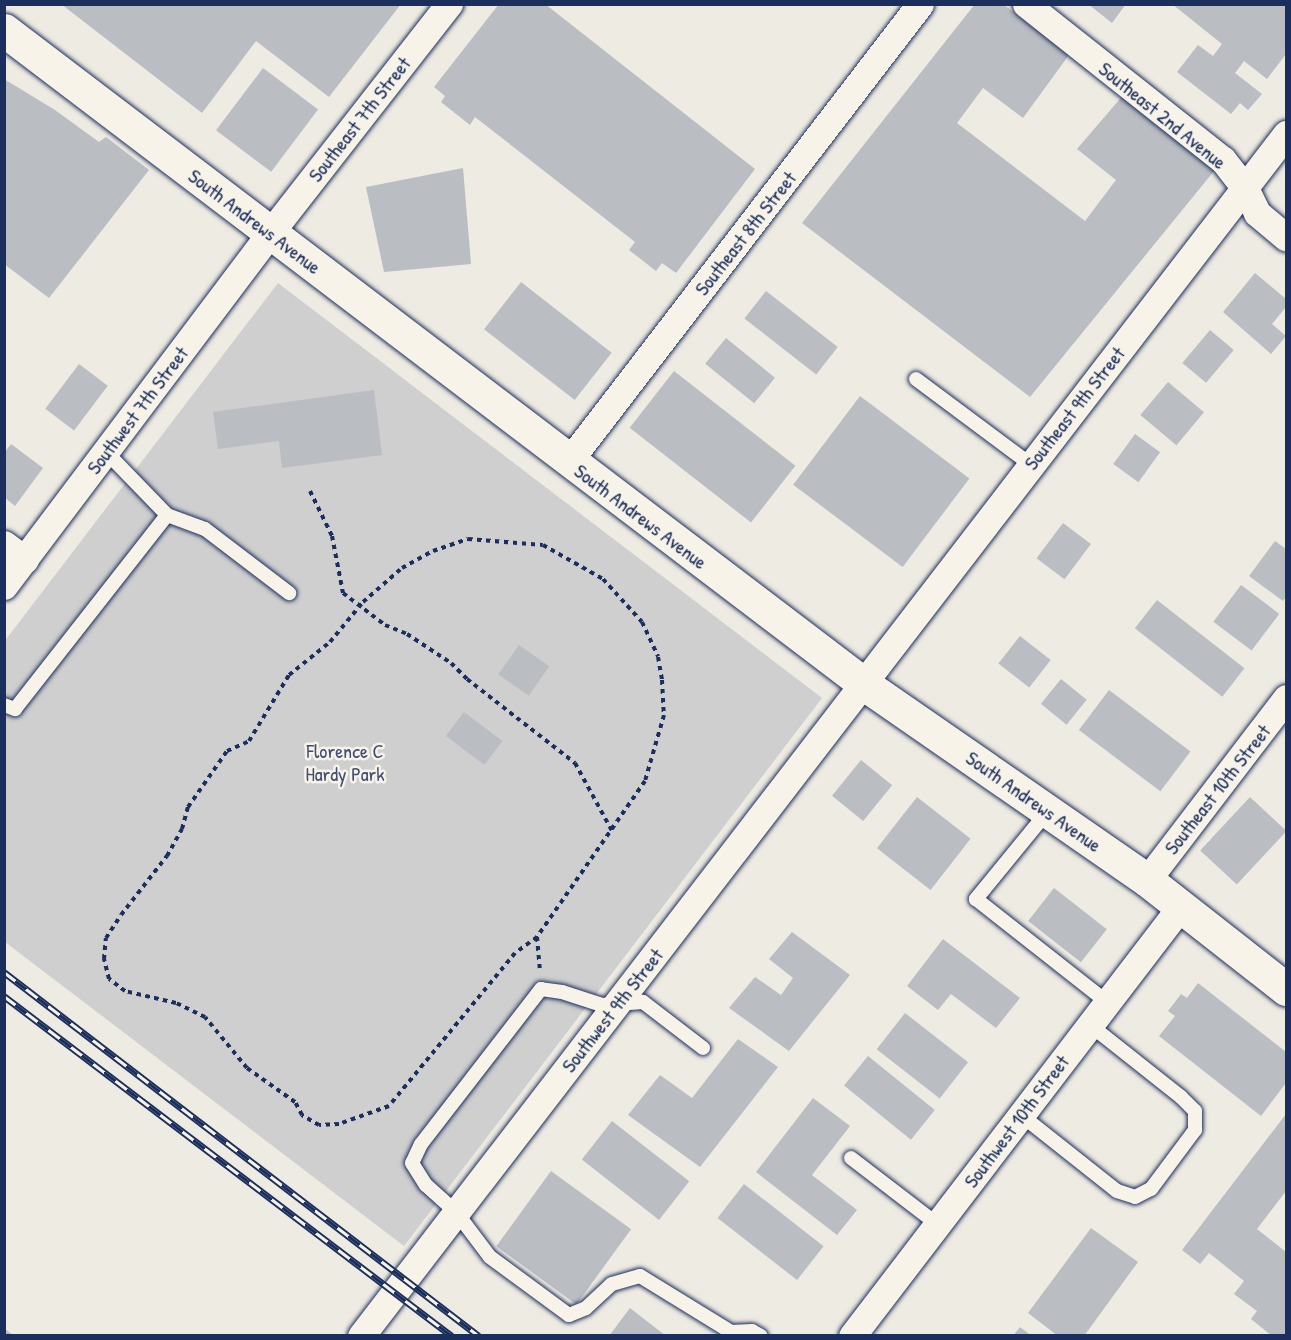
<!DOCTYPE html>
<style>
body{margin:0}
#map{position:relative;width:1291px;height:1340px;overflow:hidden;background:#eeebe2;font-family:"Patrick Hand",sans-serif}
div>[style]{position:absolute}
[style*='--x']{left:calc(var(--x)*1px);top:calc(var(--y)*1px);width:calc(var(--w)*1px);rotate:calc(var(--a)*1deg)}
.green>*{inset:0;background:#cfcfcf}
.building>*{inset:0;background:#babdc2;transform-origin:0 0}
.path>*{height:4px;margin-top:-2px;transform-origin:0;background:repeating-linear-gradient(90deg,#1b2f5e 0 4.5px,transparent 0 9px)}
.roads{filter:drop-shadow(0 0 2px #1b2f5e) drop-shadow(0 0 2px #1b2f5e)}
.service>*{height:14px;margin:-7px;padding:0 7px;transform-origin:7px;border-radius:7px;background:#f7f3e8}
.minor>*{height:27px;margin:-13.5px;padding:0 13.5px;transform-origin:13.5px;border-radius:13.5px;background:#f7f3e8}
.secondary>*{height:33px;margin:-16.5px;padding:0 16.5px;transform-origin:16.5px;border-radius:16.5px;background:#f7f3e8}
.rail>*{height:7px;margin-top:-3.5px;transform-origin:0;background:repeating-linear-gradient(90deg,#f7f3e8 0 14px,#1b2f5e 0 28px);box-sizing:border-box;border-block:2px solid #1b2f5e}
span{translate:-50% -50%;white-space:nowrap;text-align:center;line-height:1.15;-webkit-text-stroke:5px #f7f3e8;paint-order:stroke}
.street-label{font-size:20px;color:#1b2f5e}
.park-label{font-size:20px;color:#3f4f75}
.frame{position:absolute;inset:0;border:6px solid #1b2f5e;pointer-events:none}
</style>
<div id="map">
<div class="green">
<div style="clip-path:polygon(278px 283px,822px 698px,404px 1246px,5px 942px,4px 642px)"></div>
</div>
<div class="building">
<div style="clip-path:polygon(61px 4px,401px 4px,329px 97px,256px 41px,202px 113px)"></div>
<div style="clip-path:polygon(499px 4px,545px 4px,755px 169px,676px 273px,662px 263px,656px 271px,629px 250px,635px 242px,475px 117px,470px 125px,441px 102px,445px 96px,434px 87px)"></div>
<div style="clip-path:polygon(975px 4px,1003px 4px,1069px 55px,1023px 118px,983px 88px,957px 123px,1085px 221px,1116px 180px,1077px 149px,1125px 93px,1223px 160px,1030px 397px,802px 223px)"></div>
<div style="clip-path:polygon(1088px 4px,1126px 4px,1112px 23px)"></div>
<div style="clip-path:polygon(1172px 4px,1286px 4px,1286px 54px,1267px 79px,1244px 61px,1235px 73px,1262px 94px,1248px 110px,1240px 103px,1231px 114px,1177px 72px,1198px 45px,1213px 56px,1222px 44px)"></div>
<div style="left:263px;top:68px;width:69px;height:78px;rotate:37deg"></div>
<div style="clip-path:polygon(4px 79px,55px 110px,99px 142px,106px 137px,149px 170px,49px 298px,4px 264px)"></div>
<div style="clip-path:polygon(463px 168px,471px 264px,384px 272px,366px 187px)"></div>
<div style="clip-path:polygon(1255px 273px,1286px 299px,1286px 307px,1272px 324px,1286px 336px,1271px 354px,1223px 312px)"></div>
<div style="left:521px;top:282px;width:115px;height:60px;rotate:38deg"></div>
<div style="left:766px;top:291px;width:91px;height:35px;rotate:38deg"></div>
<div style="left:1210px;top:330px;width:31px;height:43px;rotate:40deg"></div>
<div style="left:726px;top:338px;width:63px;height:33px;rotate:39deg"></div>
<div style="left:79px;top:364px;width:36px;height:56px;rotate:37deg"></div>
<div style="left:674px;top:371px;width:154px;height:72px;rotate:38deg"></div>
<div style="left:1168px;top:382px;width:47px;height:43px;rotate:40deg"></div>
<div style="clip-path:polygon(374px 390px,382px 455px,282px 468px,279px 441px,218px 449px,213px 412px)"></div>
<div style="left:860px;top:396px;width:137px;height:111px;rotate:37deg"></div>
<div style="left:1135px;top:434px;width:31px;height:37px;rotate:36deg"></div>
<div style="clip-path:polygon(11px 444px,43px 468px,15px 506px,4px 497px,4px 453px)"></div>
<div style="left:1063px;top:523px;width:35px;height:44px;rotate:37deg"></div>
<div style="clip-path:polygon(1275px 541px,1286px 549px,1286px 597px,1283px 601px,1249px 576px)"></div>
<div style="left:1241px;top:585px;width:48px;height:46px;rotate:37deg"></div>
<div style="left:1157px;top:600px;width:111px;height:36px;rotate:38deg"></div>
<div style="left:1020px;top:636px;width:39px;height:35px;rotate:38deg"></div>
<div style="left:519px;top:645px;width:37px;height:36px;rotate:35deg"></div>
<div style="left:1061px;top:679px;width:33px;height:32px;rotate:39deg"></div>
<div style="left:1109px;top:690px;width:102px;height:50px;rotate:37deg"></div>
<div style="left:464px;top:712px;width:48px;height:30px;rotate:37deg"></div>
<div style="left:861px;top:760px;width:40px;height:46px;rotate:39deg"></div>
<div style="left:917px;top:797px;width:68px;height:65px;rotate:38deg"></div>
<div style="left:1250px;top:797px;width:50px;height:73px;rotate:43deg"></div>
<div style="left:1054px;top:888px;width:67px;height:42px;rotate:38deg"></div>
<div style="clip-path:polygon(792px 932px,850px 975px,789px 1051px,729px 1008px,755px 977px,781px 995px,793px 978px,769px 959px)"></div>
<div style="clip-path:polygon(943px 939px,1020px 998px,996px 1028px,951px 994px,938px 1010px,907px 986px)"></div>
<div style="clip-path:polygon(1198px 983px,1286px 1052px,1286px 1083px,1261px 1116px,1159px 1036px,1175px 1016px,1168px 1011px,1181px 994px,1187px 998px)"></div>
<div style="left:905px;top:1013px;width:80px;height:46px;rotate:38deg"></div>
<div style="clip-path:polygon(738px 1039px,778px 1067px,700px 1167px,628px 1115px,660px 1075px,692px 1098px)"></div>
<div style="left:868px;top:1056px;width:86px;height:38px;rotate:39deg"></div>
<div style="clip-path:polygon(813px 1098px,850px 1126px,812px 1175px,857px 1210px,837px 1235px,756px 1172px)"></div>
<div style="clip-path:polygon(1286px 1114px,1286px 1191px,1257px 1229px,1286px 1252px,1286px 1336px,1272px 1336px,1251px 1319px,1257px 1311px,1234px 1294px,1244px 1281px,1209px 1253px,1200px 1264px,1182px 1250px)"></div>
<div style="left:612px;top:1121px;width:98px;height:49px;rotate:38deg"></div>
<div style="left:551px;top:1171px;width:99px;height:93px;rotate:36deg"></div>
<div style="left:744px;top:1184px;width:101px;height:43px;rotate:38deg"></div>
<div style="clip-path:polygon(1091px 1228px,1138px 1262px,1084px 1336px,1058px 1336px,1028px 1313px)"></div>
<div style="clip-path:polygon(630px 1308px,666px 1336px,609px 1336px)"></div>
<div style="clip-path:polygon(1020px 1327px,1032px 1336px,1013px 1336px)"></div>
<div style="clip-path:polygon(4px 1328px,14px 1336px,4px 1336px)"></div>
</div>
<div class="path">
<div style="--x:310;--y:491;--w:50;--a:63.9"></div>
<div style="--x:332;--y:536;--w:58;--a:79.1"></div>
<div style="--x:343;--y:593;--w:53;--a:37.3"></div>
<div style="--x:385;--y:625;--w:24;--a:22"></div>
<div style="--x:407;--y:634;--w:53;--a:33.4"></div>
<div style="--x:451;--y:663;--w:23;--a:45"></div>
<div style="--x:467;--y:679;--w:137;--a:37.9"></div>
<div style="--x:575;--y:763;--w:77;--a:61.4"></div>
<div style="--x:537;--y:937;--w:27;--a:144"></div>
<div style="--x:515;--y:953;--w:198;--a:129.5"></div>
<div style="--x:389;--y:1106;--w:53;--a:160.2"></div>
<div style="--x:339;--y:1124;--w:20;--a:177"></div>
<div style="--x:319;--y:1125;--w:20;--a:-150"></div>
<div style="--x:302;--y:1115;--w:15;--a:-118"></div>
<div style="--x:295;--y:1102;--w:59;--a:-144.7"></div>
<div style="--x:247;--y:1068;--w:66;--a:-129.5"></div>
<div style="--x:205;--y:1017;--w:32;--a:-154"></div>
<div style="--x:176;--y:1003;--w:52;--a:-166.8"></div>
<div style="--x:125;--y:991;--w:20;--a:-143"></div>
<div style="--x:109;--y:979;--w:21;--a:-104"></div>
<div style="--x:104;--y:959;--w:21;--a:-85"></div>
<div style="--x:106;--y:938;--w:27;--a:-57"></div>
<div style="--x:121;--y:915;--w:75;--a:-52.1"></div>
<div style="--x:167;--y:856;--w:31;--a:-61"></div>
<div style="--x:182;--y:829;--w:23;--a:-75"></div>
<div style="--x:188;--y:807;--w:68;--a:-55.1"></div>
<div style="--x:227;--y:751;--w:24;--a:-24"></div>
<div style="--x:249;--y:741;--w:77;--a:-58.8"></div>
<div style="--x:289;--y:675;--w:53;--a:-38.8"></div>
<div style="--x:330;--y:642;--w:52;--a:-50.5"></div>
<div style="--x:363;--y:602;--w:52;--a:-41.1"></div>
<div style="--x:402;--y:568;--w:35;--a:-29"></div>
<div style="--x:433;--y:551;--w:37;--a:-19"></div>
<div style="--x:468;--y:539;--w:75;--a:4.6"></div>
<div style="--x:543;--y:545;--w:69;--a:29.5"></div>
<div style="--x:603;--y:579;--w:58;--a:47.8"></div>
<div style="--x:642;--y:622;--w:38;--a:65"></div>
<div style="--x:658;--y:657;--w:23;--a:80"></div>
<div style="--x:662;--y:680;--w:35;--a:87"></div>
<div style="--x:664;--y:715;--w:69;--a:106.1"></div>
<div style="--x:645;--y:781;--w:190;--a:124.7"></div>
<div style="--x:537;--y:937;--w:33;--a:85"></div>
</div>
<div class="roads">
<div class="service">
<div style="--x:916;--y:379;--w:142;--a:36.7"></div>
<div style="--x:106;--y:452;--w:88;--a:45.9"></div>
<div style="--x:4;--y:705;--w:12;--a:20"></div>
<div style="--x:15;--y:709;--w:246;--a:-51.9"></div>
<div style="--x:167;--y:515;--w:40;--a:20.2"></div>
<div style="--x:205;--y:529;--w:106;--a:37.3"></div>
<div style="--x:1048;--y:811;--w:114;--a:129.3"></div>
<div style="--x:976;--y:899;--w:167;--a:38.2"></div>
<div style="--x:703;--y:1048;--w:76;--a:-142.5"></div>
<div style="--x:643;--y:1002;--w:41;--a:175.8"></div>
<div style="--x:602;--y:1005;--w:42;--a:-162"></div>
<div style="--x:562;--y:992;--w:21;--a:-172"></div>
<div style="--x:541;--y:989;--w:196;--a:127.7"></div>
<div style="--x:421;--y:1144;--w:21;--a:115"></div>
<div style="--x:412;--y:1163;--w:26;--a:58"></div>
<div style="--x:426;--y:1185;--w:40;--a:42"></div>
<div style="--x:456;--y:1212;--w:56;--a:52.9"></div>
<div style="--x:490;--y:1257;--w:98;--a:36.3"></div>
<div style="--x:569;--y:1315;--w:18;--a:-22"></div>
<div style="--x:586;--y:1308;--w:35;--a:-43"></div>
<div style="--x:612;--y:1284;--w:29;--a:-16"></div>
<div style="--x:640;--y:1276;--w:107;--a:31.6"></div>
<div style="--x:731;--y:1332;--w:21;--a:-3"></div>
<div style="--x:752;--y:1331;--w:10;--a:29"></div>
<div style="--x:1021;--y:1115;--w:122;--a:38.4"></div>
<div style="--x:1117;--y:1191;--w:19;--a:18"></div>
<div style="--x:1135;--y:1197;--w:18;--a:-27"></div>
<div style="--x:1151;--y:1189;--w:74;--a:-53.3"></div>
<div style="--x:1195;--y:1130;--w:19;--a:-90"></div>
<div style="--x:1195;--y:1111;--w:20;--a:-135"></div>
<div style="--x:1181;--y:1097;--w:116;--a:-141.6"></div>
<div style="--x:851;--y:1158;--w:108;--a:37.5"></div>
</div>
<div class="minor">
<div style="--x:1026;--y:4;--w:251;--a:38.4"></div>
<div style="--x:1223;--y:160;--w:36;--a:52"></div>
<div style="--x:1245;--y:188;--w:28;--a:64"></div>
<div style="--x:1257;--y:213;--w:38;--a:40"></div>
<div style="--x:569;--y:461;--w:576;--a:-52.47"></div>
<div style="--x:4;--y:544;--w:26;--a:37"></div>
<div style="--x:4;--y:586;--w:442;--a:-53"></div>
<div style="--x:270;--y:233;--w:291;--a:-52"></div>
<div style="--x:1147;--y:880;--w:229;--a:-52.6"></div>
<div style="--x:361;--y:1336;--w:1517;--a:-52.42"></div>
<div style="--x:852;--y:1336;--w:541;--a:-52.58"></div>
</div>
<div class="secondary">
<div style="--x:4;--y:30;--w:1080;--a:37.25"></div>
<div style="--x:864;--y:684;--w:344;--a:34.7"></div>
<div style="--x:1147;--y:880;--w:177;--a:38.1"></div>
</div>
</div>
<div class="rail">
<div style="--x:4;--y:972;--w:598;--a:37.46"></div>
<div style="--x:4;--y:996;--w:562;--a:37.2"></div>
</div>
<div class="street-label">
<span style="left:1163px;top:115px;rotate:39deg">Southeast 2nd Avenue</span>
<span style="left:359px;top:119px;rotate:-52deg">Southeast 7th Street</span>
<span style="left:255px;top:221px;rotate:37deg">South Andrews Avenue</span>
<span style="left:745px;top:233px;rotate:-52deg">Southeast 8th Street</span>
<span style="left:1074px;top:408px;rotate:-52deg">Southeast 9th Street</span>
<span style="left:137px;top:410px;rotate:-53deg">Southwest 7th Street</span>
<span style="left:641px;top:516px;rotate:37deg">South Andrews Avenue</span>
<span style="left:1217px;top:789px;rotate:-52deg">Southeast 10th Street</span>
<span style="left:1034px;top:801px;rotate:35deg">South Andrews Avenue</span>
<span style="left:612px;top:1010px;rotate:-52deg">Southwest 9th Street</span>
<span style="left:1016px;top:1121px;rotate:-53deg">Southwest 10th Street</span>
</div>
<div class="park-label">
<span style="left:345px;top:762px">Florence C<br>Hardy Park</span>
</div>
<div class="frame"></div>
</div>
